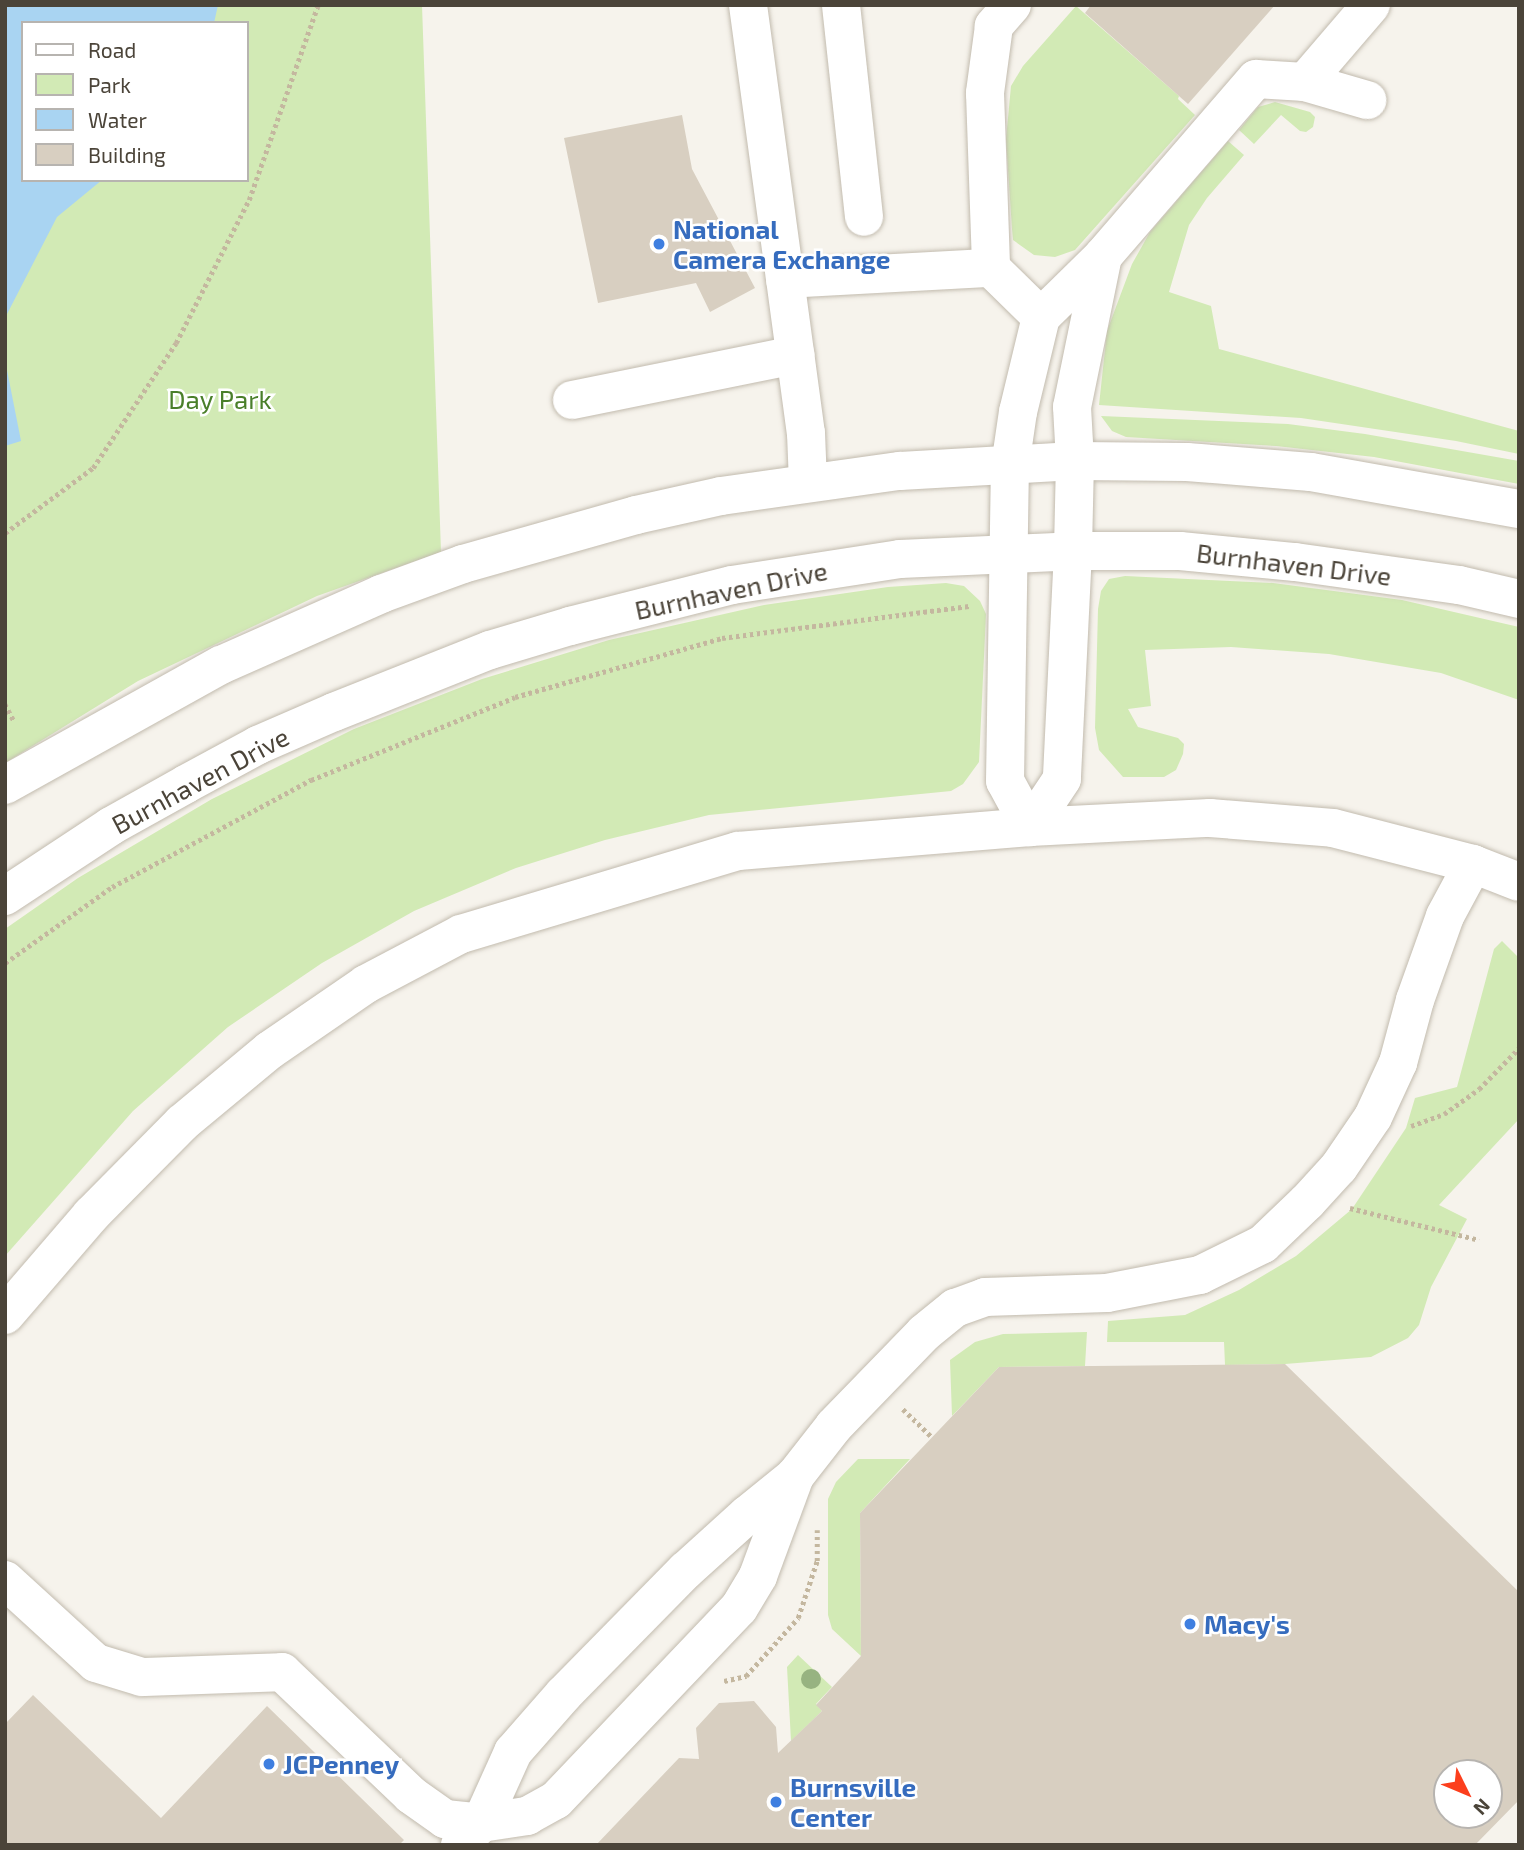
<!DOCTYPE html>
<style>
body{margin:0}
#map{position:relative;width:1524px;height:1850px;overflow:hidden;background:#f6f3ec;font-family:"Exo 2",sans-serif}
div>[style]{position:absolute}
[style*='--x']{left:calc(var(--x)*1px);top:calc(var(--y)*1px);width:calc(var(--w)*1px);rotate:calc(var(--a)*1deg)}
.green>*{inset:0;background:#d2eab5}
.water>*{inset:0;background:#a9d4f2}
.building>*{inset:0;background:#d8cfc1}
.path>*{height:4.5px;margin-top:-2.25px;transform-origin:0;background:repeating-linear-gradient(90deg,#c4b79f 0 3.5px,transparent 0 7px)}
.roads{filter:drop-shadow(0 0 2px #c2bbae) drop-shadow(0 0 2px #c2bbae)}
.minor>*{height:38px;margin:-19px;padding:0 19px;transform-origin:19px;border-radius:19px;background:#fff}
.trees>*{width:20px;height:20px;margin:-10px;border-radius:50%;background:#97b381}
.dots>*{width:19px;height:19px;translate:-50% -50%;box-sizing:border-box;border:4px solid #fff;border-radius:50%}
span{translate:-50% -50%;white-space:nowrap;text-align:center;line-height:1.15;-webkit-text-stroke:5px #fff;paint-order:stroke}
.shop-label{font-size:26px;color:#366cbe;font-weight:700}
.left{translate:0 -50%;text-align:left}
.park-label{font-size:26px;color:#4a7f2a}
.street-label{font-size:26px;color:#4b4439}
.frame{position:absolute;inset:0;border:7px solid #4b4439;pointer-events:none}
.legend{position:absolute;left:21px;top:21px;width:228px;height:161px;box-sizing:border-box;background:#fff;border:2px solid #b7b4b0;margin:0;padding:9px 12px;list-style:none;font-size:21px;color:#4b4439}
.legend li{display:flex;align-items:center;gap:14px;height:35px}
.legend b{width:35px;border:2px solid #b7b4b0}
.north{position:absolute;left:1433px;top:1759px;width:70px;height:70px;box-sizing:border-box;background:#fff;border:2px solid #b7b4b0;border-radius:50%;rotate:133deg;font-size:19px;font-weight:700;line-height:28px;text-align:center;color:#4b4439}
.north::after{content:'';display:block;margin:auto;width:24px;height:32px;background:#fc3f1d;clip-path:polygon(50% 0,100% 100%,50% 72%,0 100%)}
</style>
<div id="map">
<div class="green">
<div style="clip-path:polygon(evenodd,5px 5px,422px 5px,441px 552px,317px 596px,138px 681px,5px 763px,5px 5px,23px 23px,247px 23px,247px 180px,23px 180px,23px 23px)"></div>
<div style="clip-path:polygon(1076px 6px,1179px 96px,1178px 99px,1195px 115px,1075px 250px,1055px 257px,1034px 255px,1013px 240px,1012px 229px,1006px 139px,1011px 86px,1023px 66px)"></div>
<div style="clip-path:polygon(1275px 102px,1310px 112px,1315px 117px,1313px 127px,1306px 132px,1300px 131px,1281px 115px,1254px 144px,1239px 130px,1258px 107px)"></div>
<div style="clip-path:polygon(1228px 141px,1244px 155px,1207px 198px,1189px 225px,1169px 292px,1211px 306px,1219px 349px,1519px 431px,1519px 454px,1456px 441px,1301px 418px,1099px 405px,1107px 331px,1132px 264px,1150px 232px)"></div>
<div style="clip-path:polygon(1101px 416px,1288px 424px,1365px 434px,1519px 461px,1519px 484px,1374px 457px,1276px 446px,1126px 437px,1112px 431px)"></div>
<div style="clip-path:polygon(1125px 576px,1273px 583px,1402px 600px,1519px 627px,1519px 700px,1441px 673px,1329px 654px,1231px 647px,1145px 650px,1151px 706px,1128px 709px,1138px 727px,1178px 738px,1184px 744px,1183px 754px,1176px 770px,1164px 777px,1123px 777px,1099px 750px,1095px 728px,1098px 609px,1101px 591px,1109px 579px)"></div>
<div style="clip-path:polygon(946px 583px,964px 586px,980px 601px,986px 614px,979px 762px,963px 784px,951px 791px,709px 815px,605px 840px,516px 868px,414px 911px,322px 963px,228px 1027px,133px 1111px,5px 1256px,5px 929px,78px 878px,212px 799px,354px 729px,482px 679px,609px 640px,764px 605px,888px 587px)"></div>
<div style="clip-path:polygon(1502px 941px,1519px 958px,1519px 1119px,1439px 1205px,1467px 1219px,1431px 1287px,1419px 1325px,1408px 1338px,1371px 1357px,1285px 1364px,1225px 1365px,1224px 1342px,1107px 1342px,1108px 1321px,1185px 1315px,1239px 1290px,1296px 1256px,1352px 1209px,1406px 1128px,1415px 1098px,1457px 1087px,1494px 949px)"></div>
<div style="clip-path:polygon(1087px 1332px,1085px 1366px,999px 1367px,952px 1416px,950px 1360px,975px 1342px,1003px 1334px)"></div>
<div style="clip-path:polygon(858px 1459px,910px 1459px,860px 1513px,861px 1656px,832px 1629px,828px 1615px,828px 1499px,836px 1482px)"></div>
<div style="clip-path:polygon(798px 1655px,832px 1687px,816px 1704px,822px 1711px,791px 1741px,787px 1667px)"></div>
</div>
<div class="water">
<div style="clip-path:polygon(5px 5px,218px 5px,214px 23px,23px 23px,23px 180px,102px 180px,57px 217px,5px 318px)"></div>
<div style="clip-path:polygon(5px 360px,21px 441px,5px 446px)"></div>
</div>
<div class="building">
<div style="clip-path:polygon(1091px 5px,1275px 5px,1188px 104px,1085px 13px)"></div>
<div style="clip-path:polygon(682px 115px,692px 169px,755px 288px,710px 312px,696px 283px,598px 303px,564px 138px)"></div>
<div style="clip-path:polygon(evenodd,1285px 1364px,1519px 1592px,1519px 1800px,1475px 1845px,596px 1845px,679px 1758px,699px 1759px,696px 1728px,719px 1703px,754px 1701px,776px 1727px,778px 1753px,822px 1711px,816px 1705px,861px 1656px,860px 1513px,999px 1367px,1285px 1364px,1447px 1773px,1489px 1773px,1489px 1815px,1447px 1815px,1447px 1773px)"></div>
<div style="clip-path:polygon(33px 1695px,161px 1818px,267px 1706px,404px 1840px,399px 1845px,5px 1845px,5px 1724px)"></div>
</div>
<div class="path">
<div style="--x:5;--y:533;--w:109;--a:-36.5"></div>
<div style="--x:93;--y:468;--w:150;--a:-56.4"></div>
<div style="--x:176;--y:343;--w:161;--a:-63"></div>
<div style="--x:249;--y:200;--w:207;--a:-70.5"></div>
<div style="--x:5;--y:704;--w:19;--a:62"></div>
<div style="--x:5;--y:963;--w:131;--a:-35.4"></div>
<div style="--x:112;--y:887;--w:226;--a:-28.3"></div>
<div style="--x:311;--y:780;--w:220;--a:-22.1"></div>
<div style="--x:515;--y:697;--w:215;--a:-15.9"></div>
<div style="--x:722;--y:638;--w:249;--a:-7.4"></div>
<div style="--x:1411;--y:1126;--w:35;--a:-20"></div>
<div style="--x:1444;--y:1114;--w:43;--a:-35.5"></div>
<div style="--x:1479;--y:1089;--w:57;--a:-45.7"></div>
<div style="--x:1350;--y:1208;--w:133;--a:13.9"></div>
<div style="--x:903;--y:1409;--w:40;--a:44"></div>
<div style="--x:724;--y:1681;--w:23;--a:-13"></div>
<div style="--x:746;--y:1676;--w:78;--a:-48.1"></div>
<div style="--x:798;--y:1618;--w:60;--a:-71.6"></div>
<div style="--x:817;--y:1561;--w:31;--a:-90"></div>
</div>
<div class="roads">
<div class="minor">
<div style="--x:748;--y:5;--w:432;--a:82.3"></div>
<div style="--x:806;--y:433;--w:49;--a:87.7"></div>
<div style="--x:841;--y:5;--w:213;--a:83.8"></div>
<div style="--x:1012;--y:5;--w:28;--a:131"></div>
<div style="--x:994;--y:26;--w:68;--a:97.7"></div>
<div style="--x:985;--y:93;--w:175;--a:88"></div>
<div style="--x:991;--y:268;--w:70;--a:44.4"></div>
<div style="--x:1305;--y:82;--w:65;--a:16.2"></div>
<div style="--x:1103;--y:256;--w:154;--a:101.6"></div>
<div style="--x:1072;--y:407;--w:54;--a:86.8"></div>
<div style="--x:1075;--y:461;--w:90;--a:91.3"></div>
<div style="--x:1073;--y:551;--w:228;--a:92.8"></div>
<div style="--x:1062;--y:779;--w:58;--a:123.7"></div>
<div style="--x:1030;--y:827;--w:52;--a:-118.5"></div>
<div style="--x:1005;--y:781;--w:315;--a:-89.1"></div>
<div style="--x:1010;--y:466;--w:55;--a:-81.6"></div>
<div style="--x:1018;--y:412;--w:98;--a:-76.4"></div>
<div style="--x:1041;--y:317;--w:87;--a:-44.5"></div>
<div style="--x:1103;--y:256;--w:234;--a:-49.2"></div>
<div style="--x:1256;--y:79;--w:49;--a:3.5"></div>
<div style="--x:1305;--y:82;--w:101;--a:-49.4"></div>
<div style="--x:785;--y:279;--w:206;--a:-3.1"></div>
<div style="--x:572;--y:400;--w:228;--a:-11.4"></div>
<div style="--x:5;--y:785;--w:247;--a:-29.1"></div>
<div style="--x:221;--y:665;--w:175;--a:-23.9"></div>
<div style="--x:381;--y:594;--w:87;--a:-20.1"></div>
<div style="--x:463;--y:564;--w:180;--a:-15.8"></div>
<div style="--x:636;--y:515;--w:87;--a:-12.6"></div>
<div style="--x:721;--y:496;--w:181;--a:-8"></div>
<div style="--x:900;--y:471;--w:175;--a:-3.3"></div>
<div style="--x:1075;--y:461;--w:112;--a:0.5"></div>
<div style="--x:1187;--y:462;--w:124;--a:4.6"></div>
<div style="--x:1311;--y:472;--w:211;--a:10.1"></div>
<div style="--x:5;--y:896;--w:127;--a:-33.4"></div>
<div style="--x:111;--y:826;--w:86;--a:-29.2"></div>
<div style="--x:186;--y:784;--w:82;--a:-28.4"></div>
<div style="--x:258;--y:745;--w:83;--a:-23.5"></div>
<div style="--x:334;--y:712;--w:168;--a:-21.7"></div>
<div style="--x:490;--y:650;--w:84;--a:-16.7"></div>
<div style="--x:570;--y:626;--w:167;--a:-14.2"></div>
<div style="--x:732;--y:585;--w:170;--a:-8.8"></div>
<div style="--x:900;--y:559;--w:173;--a:-2.6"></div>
<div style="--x:1073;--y:551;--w:107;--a:0"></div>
<div style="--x:1180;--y:551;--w:116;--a:5.5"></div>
<div style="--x:1295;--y:562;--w:166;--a:8"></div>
<div style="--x:1459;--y:585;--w:62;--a:13.1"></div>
<div style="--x:5;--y:1315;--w:132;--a:-49.3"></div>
<div style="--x:91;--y:1215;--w:129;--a:-45.3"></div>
<div style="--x:182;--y:1123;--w:114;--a:-39.7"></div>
<div style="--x:270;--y:1050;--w:116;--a:-34.5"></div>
<div style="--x:366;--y:984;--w:107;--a:-27.8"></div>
<div style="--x:461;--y:934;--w:289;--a:-16.7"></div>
<div style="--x:738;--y:851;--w:293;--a:-4.7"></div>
<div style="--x:1030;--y:827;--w:180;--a:-2.9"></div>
<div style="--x:1210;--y:818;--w:123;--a:4.6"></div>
<div style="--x:1333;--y:828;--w:145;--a:14.4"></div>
<div style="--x:1473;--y:864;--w:49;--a:21.4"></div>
<div style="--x:5;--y:1580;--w:123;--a:42.4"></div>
<div style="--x:96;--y:1663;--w:48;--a:16.9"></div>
<div style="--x:142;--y:1677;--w:140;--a:-2"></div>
<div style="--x:282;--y:1672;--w:178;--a:43.6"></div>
<div style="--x:411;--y:1795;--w:42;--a:35.2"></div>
<div style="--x:445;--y:1819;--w:36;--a:6"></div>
<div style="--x:481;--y:1823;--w:47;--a:-8.7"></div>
<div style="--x:527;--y:1816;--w:33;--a:-29"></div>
<div style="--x:556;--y:1800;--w:265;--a:-46.4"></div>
<div style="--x:739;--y:1608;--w:37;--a:-59"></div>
<div style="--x:758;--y:1576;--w:107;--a:-69.7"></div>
<div style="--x:460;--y:1845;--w:30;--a:-46"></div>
<div style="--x:481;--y:1823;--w:78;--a:-65.7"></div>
<div style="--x:513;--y:1752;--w:77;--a:-48.7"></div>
<div style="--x:564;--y:1694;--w:173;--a:-45.5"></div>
<div style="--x:685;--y:1571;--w:84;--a:-42.1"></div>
<div style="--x:747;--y:1515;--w:62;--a:-39.1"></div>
<div style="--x:795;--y:1476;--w:63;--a:-52"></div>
<div style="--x:834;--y:1426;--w:129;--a:-45.9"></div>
<div style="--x:924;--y:1333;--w:40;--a:-39"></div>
<div style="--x:955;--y:1308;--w:32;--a:-20"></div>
<div style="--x:985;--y:1297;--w:122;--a:-1.9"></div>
<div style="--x:1107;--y:1293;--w:95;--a:-11"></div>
<div style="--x:1200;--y:1275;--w:70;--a:-26.2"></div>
<div style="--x:1263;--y:1244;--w:61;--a:-43.7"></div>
<div style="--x:1307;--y:1202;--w:47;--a:-47.6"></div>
<div style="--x:1339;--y:1167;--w:60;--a:-55.8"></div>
<div style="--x:1373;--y:1117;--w:60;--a:-65.2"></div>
<div style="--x:1398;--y:1063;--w:65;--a:-74.9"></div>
<div style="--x:1415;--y:1000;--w:89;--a:-70.3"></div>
<div style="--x:1445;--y:916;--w:59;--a:-61.7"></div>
</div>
</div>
<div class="trees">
<div style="left:811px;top:1679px"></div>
</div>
<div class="dots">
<div style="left:659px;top:244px;background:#3f7fe0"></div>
<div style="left:1190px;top:1624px;background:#3f7fe0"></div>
<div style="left:269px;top:1764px;background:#3f7fe0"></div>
<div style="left:776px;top:1802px;background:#3f7fe0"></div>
</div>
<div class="shop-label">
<span class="left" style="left:673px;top:244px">National<br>Camera Exchange</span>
<span class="left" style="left:1204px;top:1624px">Macy's</span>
<span class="left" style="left:283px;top:1764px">JCPenney</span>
<span class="left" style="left:790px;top:1802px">Burnsville<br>Center</span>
</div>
<div class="park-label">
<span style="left:220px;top:399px">Day Park</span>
</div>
<div class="street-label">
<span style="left:1294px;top:564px;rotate:7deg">Burnhaven Drive</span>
<span style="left:731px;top:590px;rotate:-12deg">Burnhaven Drive</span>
<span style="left:200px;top:780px;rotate:-28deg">Burnhaven Drive</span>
</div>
<div class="frame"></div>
<ul class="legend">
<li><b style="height:9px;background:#fff"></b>Road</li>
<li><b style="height:19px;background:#d2eab5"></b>Park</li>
<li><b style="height:19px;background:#a9d4f2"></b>Water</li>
<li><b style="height:19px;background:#d8cfc1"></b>Building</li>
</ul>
<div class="north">N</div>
</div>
